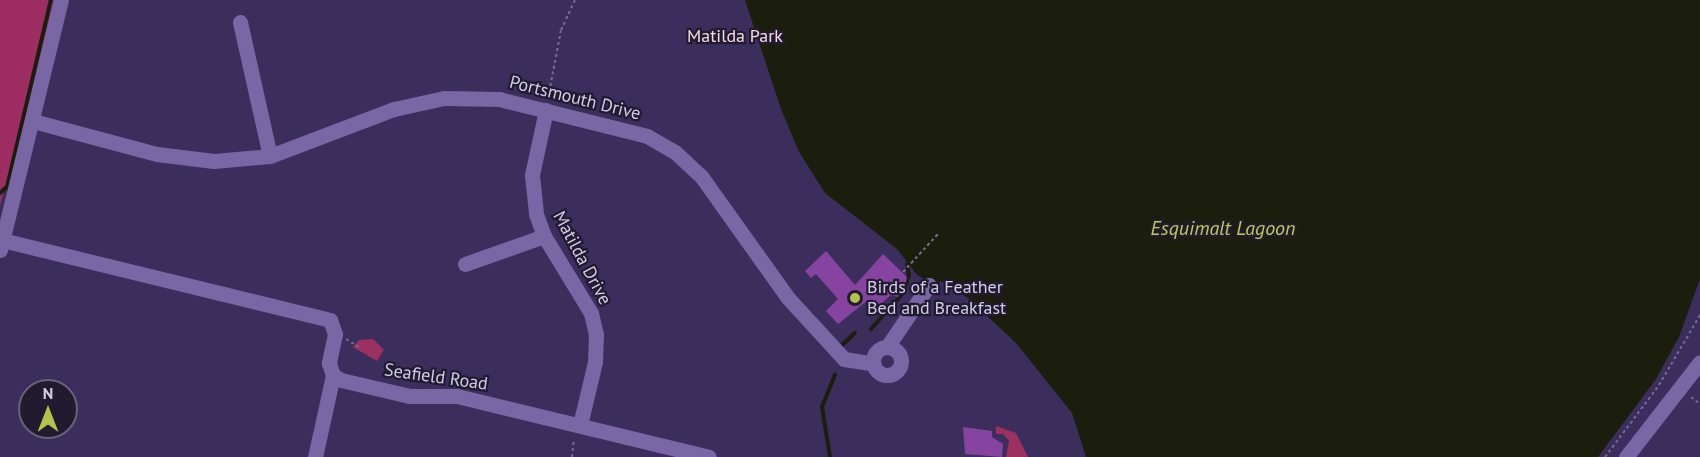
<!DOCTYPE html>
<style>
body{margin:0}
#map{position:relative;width:1700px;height:457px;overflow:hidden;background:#3c2e5c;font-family:"PT Sans",sans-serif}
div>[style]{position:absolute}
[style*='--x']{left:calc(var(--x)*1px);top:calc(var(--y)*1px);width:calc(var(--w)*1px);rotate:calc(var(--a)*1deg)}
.green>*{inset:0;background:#9c3061}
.forest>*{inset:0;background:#9e2d62}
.water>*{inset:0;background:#1b1e0c}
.stream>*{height:4px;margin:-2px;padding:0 2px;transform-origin:2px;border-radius:2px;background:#1b1e0c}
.building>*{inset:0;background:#8743a0}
.path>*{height:2px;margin-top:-1px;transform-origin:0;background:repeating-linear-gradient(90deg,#756a92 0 3px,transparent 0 6px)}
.minor>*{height:15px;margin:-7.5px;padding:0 7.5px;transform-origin:7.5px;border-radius:7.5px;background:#7866a5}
.minor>.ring{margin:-7.5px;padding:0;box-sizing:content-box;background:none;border:15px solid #7866a5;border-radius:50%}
.dots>*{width:16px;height:16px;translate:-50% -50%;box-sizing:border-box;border:3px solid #211b30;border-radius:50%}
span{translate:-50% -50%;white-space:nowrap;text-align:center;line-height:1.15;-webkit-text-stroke:4.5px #211b30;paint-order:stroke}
.park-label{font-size:18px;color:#f8d9e3}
.street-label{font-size:18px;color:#d3cdea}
.poi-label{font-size:18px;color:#d3cdea}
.left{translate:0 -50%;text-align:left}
.water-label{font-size:20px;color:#bbcc4f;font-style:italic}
.north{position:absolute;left:18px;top:379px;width:60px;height:60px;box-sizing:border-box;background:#211b30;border:2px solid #68627a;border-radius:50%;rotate:0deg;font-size:16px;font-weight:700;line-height:24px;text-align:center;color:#d3cdea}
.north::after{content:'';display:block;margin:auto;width:21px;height:27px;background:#b3c24b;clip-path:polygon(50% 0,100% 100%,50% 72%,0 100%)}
</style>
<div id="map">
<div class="green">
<div style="clip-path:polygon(373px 339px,384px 350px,377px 361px,353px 347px,359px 340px)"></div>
<div style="clip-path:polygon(996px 426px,1016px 433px,1028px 457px,1006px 457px,1009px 441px,1003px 434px,996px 434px)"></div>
</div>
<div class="forest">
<div style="clip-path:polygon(0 0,56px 0,0 205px)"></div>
</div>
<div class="water">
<div style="clip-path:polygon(745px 0,1700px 0,1700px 279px,1679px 337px,1656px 379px,1598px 457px,1086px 457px,1072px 413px,1016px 343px,969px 299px,941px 281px,935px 286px,917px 275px,897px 249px,825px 193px,799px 152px,781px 109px)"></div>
</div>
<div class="stream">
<div style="--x:0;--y:193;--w:9;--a:-41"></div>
<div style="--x:7;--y:187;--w:192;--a:-76.8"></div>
<div style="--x:871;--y:329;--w:50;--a:-48.3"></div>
<div style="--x:904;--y:292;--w:18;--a:-74"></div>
<div style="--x:909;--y:275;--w:11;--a:-100"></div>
<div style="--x:841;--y:346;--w:19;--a:-43"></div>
<div style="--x:830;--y:457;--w:51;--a:-99.1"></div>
<div style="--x:822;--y:407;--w:35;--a:-68"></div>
</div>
<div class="building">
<div style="clip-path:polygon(826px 251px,855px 285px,883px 254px,907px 277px,905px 286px,898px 297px,891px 295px,875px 309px,868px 300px,838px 324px,826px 311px,838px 299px,816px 274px,811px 278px,805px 271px)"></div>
<div style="clip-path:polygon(963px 427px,992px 431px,992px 437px,1003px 444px,1002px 457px,965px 454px)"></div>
</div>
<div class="path">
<div style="--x:548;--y:98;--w:69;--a:-79.2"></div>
<div style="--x:561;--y:30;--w:33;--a:-65"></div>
<div style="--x:903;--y:272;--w:52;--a:-47.4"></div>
<div style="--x:346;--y:339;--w:15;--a:32"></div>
<div style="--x:1691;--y:397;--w:11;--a:38"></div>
<div style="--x:572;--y:457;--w:18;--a:-84"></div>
<div style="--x:1605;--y:457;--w:90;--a:-53.1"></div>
<div style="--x:1659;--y:385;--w:81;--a:-59.6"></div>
</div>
<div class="minor">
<div style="--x:240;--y:22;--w:137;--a:77.4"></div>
<div style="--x:546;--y:110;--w:66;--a:102.2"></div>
<div style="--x:532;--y:175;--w:39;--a:84"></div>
<div style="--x:536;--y:214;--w:23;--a:70"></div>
<div style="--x:544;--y:236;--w:90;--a:58.6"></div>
<div style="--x:591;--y:313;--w:22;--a:77"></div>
<div style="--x:596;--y:334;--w:28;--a:92"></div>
<div style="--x:595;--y:362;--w:65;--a:103.4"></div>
<div style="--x:33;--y:121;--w:128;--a:14.9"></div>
<div style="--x:157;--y:154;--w:57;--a:7"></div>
<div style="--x:214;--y:161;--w:56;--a:-5.1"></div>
<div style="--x:270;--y:156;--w:133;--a:-20.8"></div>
<div style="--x:394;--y:109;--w:51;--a:-12.4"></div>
<div style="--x:444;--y:98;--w:55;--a:1"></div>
<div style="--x:499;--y:99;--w:153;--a:14"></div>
<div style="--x:647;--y:136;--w:32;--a:30"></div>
<div style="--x:675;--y:152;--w:35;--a:43"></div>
<div style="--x:701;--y:176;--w:150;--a:54.5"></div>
<div style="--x:788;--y:298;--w:83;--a:47.4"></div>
<div style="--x:844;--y:359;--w:30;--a:9"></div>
<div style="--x:2;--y:240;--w:338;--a:13.7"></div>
<div style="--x:330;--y:320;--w:15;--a:70"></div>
<div style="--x:335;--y:334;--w:30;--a:102"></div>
<div style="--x:329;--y:363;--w:13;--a:72"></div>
<div style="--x:333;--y:375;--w:9;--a:32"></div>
<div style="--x:341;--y:380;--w:71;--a:13.1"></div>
<div style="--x:410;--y:396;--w:47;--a:0"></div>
<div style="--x:457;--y:396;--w:259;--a:13.6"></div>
<div style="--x:0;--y:250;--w:257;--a:-76.3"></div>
<div style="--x:465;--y:264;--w:84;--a:-19.5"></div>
<div style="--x:887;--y:347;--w:75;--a:-55.9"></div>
<div class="ring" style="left:873px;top:347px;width:13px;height:13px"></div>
<div style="--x:315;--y:457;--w:84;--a:-77.6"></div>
<div style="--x:1626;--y:457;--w:120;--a:-52.1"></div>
</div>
<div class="dots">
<div style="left:855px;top:298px;background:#b3c24b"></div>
</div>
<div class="park-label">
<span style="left:735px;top:36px">Matilda Park</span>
</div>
<div class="street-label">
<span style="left:575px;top:98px;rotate:14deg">Portsmouth Drive</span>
<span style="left:582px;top:258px;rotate:62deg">Matilda Drive</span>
<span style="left:436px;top:377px;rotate:8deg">Seafield Road</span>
</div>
<div class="poi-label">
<span class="left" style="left:867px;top:298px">Birds of a Feather<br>Bed and Breakfast</span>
</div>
<div class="water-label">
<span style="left:1223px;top:228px">Esquimalt Lagoon</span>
</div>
<div class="north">N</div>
</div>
